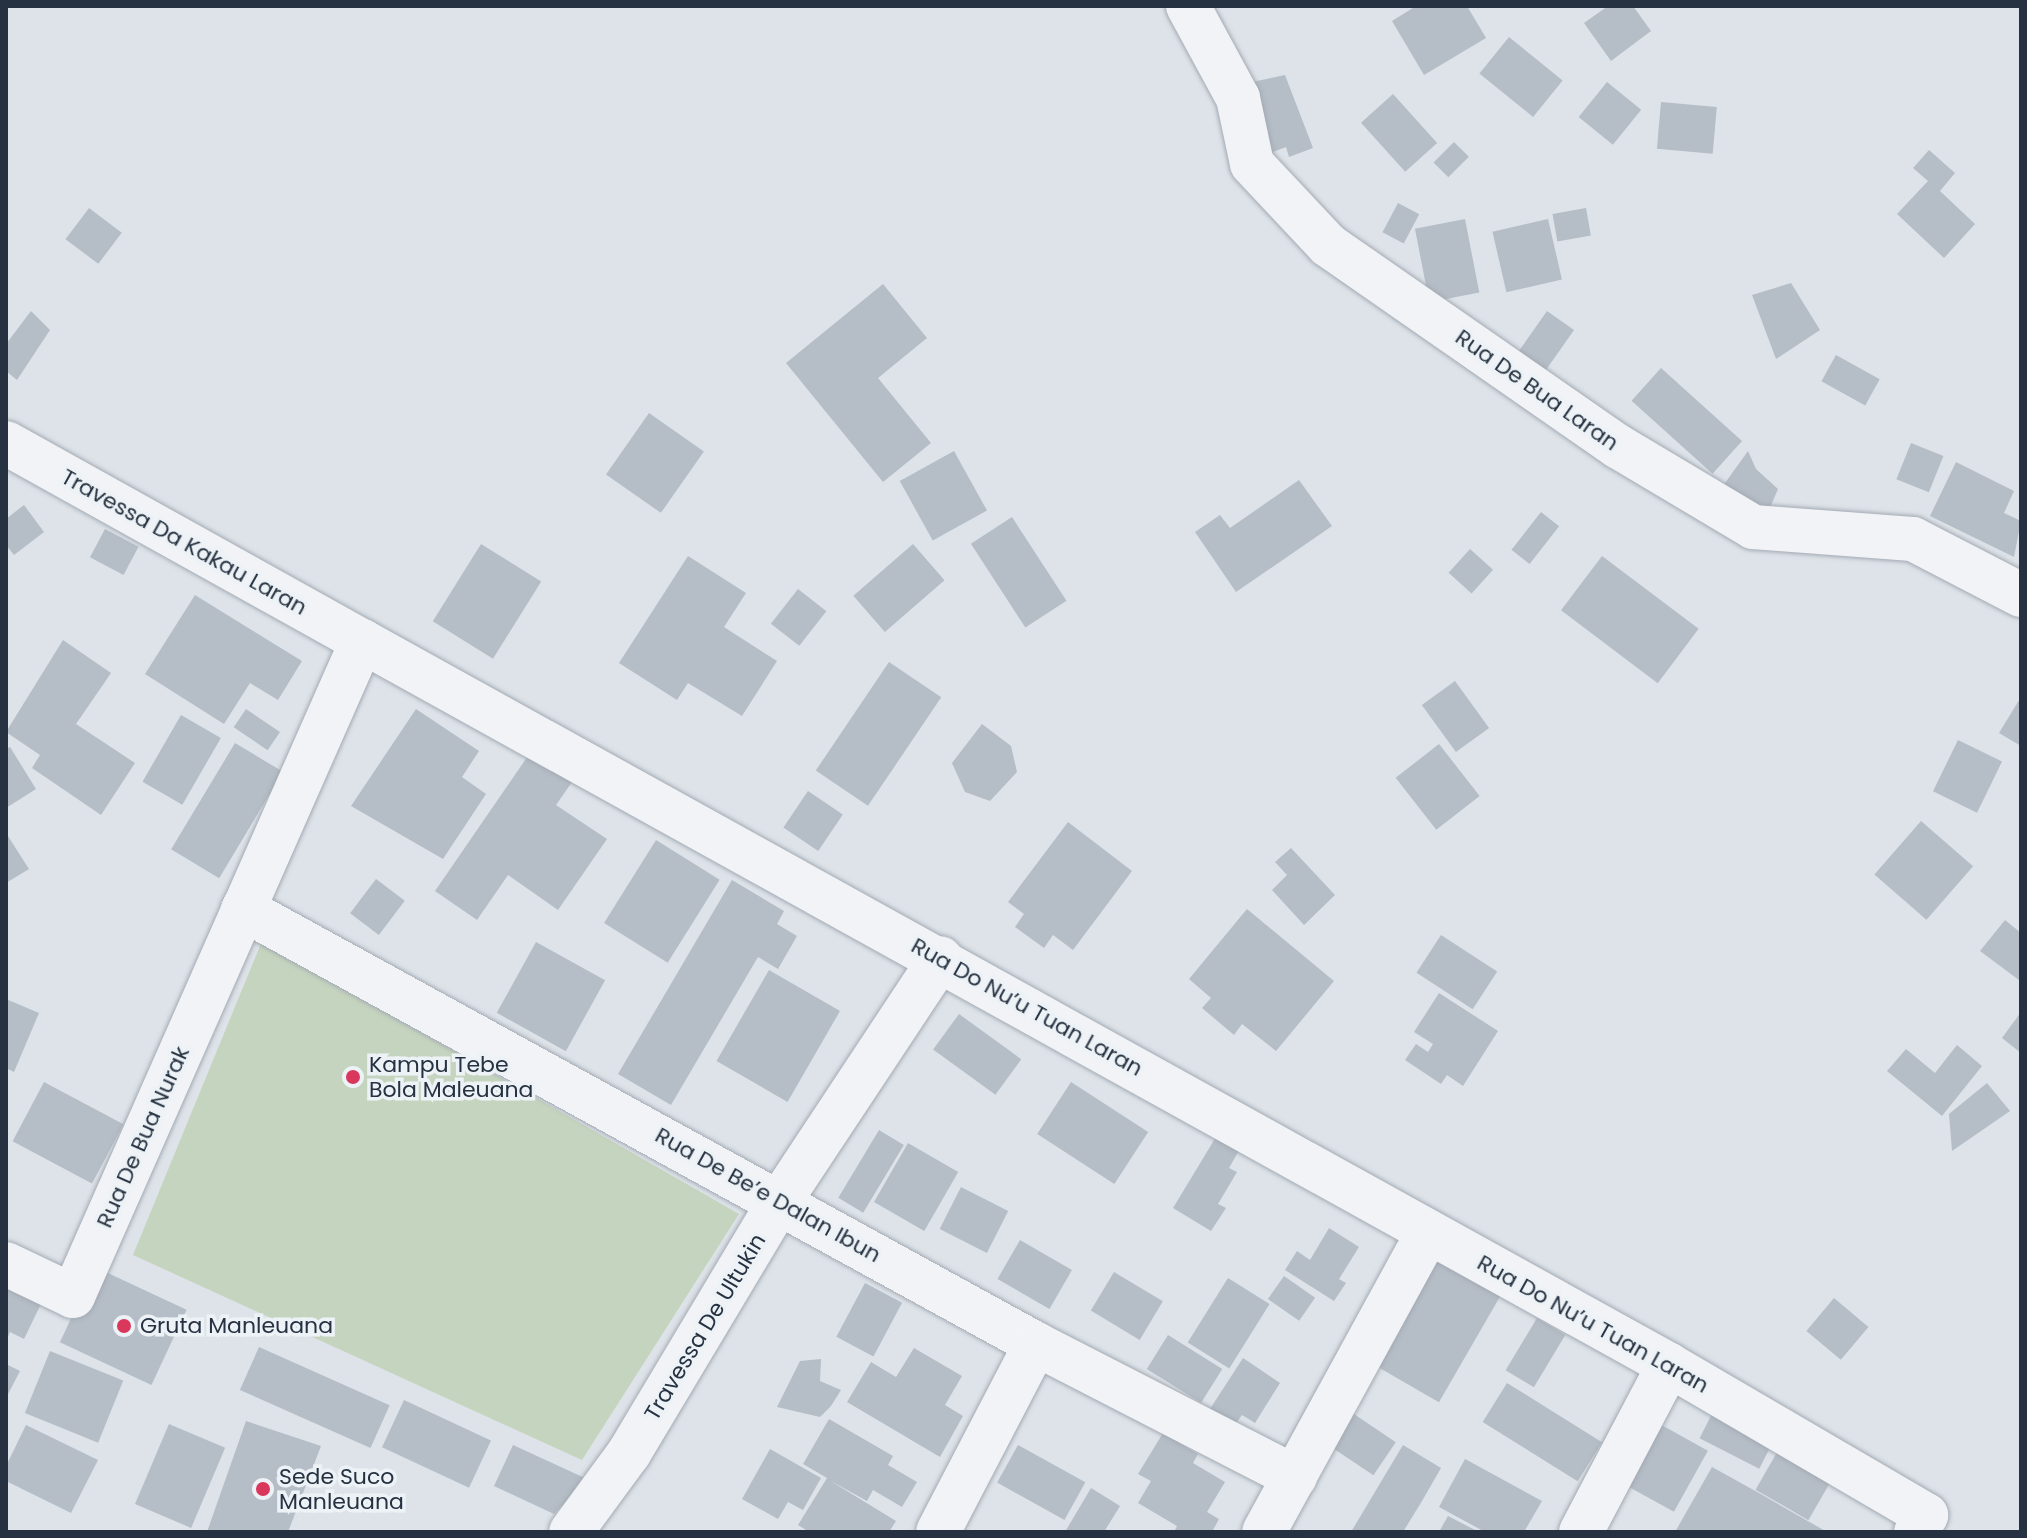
<!DOCTYPE html>
<meta charset="utf-8">
<style>
body{margin:0}
#map{position:relative;width:2027px;height:1538px;overflow:hidden;background:#dee3e9;font-family:Poppins,sans-serif}
div>[style]{position:absolute}
[style*='--x']{left:calc(var(--x)*1px);top:calc(var(--y)*1px);width:calc(var(--w)*1px);rotate:calc(var(--a)*1deg)}
.green>*{inset:0;background:#c5d4be}
.building>*{inset:0;background:#b5bdc6;transform-origin:0 0}
.roads{filter:drop-shadow(0 0 2px #a3aab3) drop-shadow(0 0 2px #a3aab3)}
.minor>*{height:44px;margin:-22px;padding:0 22px;transform-origin:22px;border-radius:22px;background:#f1f3f7}
.dots>*{width:22px;height:22px;translate:-50% -50%;box-sizing:border-box;border:4px solid #edf2f6;border-radius:50%}
span{translate:-50% -50%;white-space:nowrap;text-align:center;line-height:1.15;-webkit-text-stroke:7px #edf2f6;paint-order:stroke}
.street-label{font-size:22px;color:#263241}
.poi-label{font-size:22px;color:#263241}
.left{translate:0 -50%;text-align:left}
.frame{position:absolute;inset:0;border:8px solid #263241;pointer-events:none}
</style>
<div id="map">
<div class="green">
<div style="clip-path:polygon(262px 941px,739px 1214px,582px 1460px,133px 1255px)"></div>
</div>
<div class="building">
<div style="clip-path:polygon(1416px 6px,1467px 6px,1486px 38px,1424px 75px,1392px 21px)"></div>
<div style="clip-path:polygon(1608px 6px,1633px 6px,1651px 31px,1611px 61px,1584px 23px)"></div>
<div style="left:1509px;top:37px;width:69px;height:47px;rotate:39deg"></div>
<div style="clip-path:polygon(1285px 75px,1313px 148px,1289px 157px,1286px 147px,1260px 157px,1234px 86px)"></div>
<div style="left:1607px;top:82px;width:44px;height:45px;rotate:39deg"></div>
<div style="left:1393px;top:94px;width:66px;height:43px;rotate:48deg"></div>
<div style="left:1661px;top:102px;width:56px;height:47px;rotate:5deg"></div>
<div style="left:1454px;top:142px;width:21px;height:29px;rotate:45deg"></div>
<div style="clip-path:polygon(1929px 150px,1955px 173px,1940px 191px,1975px 224px,1944px 258px,1897px 214px,1928px 181px,1913px 168px)"></div>
<div style="left:1398px;top:203px;width:24px;height:33px;rotate:28deg"></div>
<div style="left:89px;top:208px;width:41px;height:39px;rotate:37deg"></div>
<div style="left:1586px;top:208px;width:28px;height:34px;rotate:80deg"></div>
<div style="left:1465px;top:219px;width:75px;height:51px;rotate:79deg"></div>
<div style="left:1548px;top:219px;width:62px;height:57px;rotate:77deg"></div>
<div style="clip-path:polygon(1791px 283px,1820px 330px,1776px 359px,1752px 295px)"></div>
<div style="clip-path:polygon(883px 284px,927px 338px,878px 378px,931px 443px,883px 482px,786px 363px)"></div>
<div style="clip-path:polygon(31px 311px,50px 330px,17px 380px,6px 371px,6px 344px)"></div>
<div style="left:1547px;top:311px;width:33px;height:52px;rotate:35deg"></div>
<div style="left:1836px;top:355px;width:50px;height:30px;rotate:29deg"></div>
<div style="left:1661px;top:368px;width:109px;height:44px;rotate:42deg"></div>
<div style="left:649px;top:413px;width:67px;height:75px;rotate:35deg"></div>
<div style="left:1911px;top:443px;width:35px;height:39px;rotate:22deg"></div>
<div style="left:954px;top:451px;width:68px;height:62px;rotate:61deg"></div>
<div style="clip-path:polygon(1748px 451px,1756px 469px,1778px 489px,1769px 510px,1720px 490px)"></div>
<div style="clip-path:polygon(1956px 462px,2014px 491px,2004px 513px,2021px 521px,2014px 557px,1930px 516px)"></div>
<div style="clip-path:polygon(1299px 480px,1332px 526px,1236px 592px,1195px 532px,1220px 515px,1230px 528px)"></div>
<div style="clip-path:polygon(24px 505px,44px 532px,14px 555px,6px 545px,6px 519px)"></div>
<div style="left:1541px;top:512px;width:23px;height:48px;rotate:38deg"></div>
<div style="left:1012px;top:517px;width:100px;height:49px;rotate:57deg"></div>
<div style="left:105px;top:529px;width:38px;height:32px;rotate:28deg"></div>
<div style="left:481px;top:544px;width:71px;height:91px;rotate:32deg"></div>
<div style="left:913px;top:544px;width:48px;height:79px;rotate:49deg"></div>
<div style="left:1470px;top:549px;width:31px;height:32px;rotate:42deg"></div>
<div style="clip-path:polygon(688px 556px,746px 593px,724px 627px,777px 661px,742px 716px,688px 683px,677px 700px,619px 663px)"></div>
<div style="left:1602px;top:556px;width:121px;height:68px;rotate:37deg"></div>
<div style="left:798px;top:589px;width:36px;height:44px;rotate:38deg"></div>
<div style="clip-path:polygon(195px 595px,302px 661px,278px 700px,250px 683px,224px 724px,145px 674px)"></div>
<div style="clip-path:polygon(63px 640px,111px 673px,76px 724px,135px 763px,101px 815px,32px 768px,40px 755px,6px 732px)"></div>
<div style="left:889px;top:662px;width:63px;height:131px;rotate:34deg"></div>
<div style="left:1455px;top:681px;width:58px;height:41px;rotate:54deg"></div>
<div style="clip-path:polygon(2021px 697px,2021px 746px,1999px 733px)"></div>
<div style="left:246px;top:709px;width:41px;height:22px;rotate:34deg"></div>
<div style="clip-path:polygon(416px 709px,479px 751px,462px 777px,486px 794px,443px 859px,351px 806px)"></div>
<div style="left:181px;top:715px;width:46px;height:77px;rotate:30deg"></div>
<div style="clip-path:polygon(982px 724px,1011px 746px,1017px 772px,990px 801px,965px 792px,952px 763px)"></div>
<div style="left:1958px;top:740px;width:49px;height:57px;rotate:26deg"></div>
<div style="left:235px;top:743px;width:56px;height:124px;rotate:31deg"></div>
<div style="left:1439px;top:744px;width:66px;height:55px;rotate:52deg"></div>
<div style="clip-path:polygon(10px 747px,36px 789px,6px 808px,6px 749px)"></div>
<div style="clip-path:polygon(530px 753px,572px 782px,556px 805px,607px 839px,558px 910px,508px 875px,477px 920px,435px 891px)"></div>
<div style="left:808px;top:791px;width:42px;height:44px;rotate:34deg"></div>
<div style="left:1921px;top:821px;width:69px;height:71px;rotate:41deg"></div>
<div style="clip-path:polygon(1068px 822px,1132px 871px,1073px 950px,1053px 935px,1044px 948px,1015px 927px,1024px 914px,1008px 902px)"></div>
<div style="clip-path:polygon(6px 833px,29px 869px,6px 883px)"></div>
<div style="left:656px;top:840px;width:75px;height:98px;rotate:32deg"></div>
<div style="clip-path:polygon(1291px 848px,1335px 895px,1304px 925px,1272px 890px,1287px 875px,1275px 862px)"></div>
<div style="left:376px;top:879px;width:36px;height:43px;rotate:37deg"></div>
<div style="clip-path:polygon(732px 880px,784px 911px,777px 924px,797px 936px,778px 969px,758px 957px,671px 1105px,618px 1074px)"></div>
<div style="clip-path:polygon(1247px 909px,1334px 981px,1276px 1051px,1242px 1024px,1234px 1035px,1202px 1008px,1211px 998px,1189px 979px)"></div>
<div style="clip-path:polygon(2005px 920px,2021px 933px,2019px 980px,1980px 951px)"></div>
<div style="left:1441px;top:935px;width:67px;height:45px;rotate:33deg"></div>
<div style="left:536px;top:942px;width:79px;height:81px;rotate:29deg"></div>
<div style="left:769px;top:970px;width:82px;height:105px;rotate:30deg"></div>
<div style="clip-path:polygon(1439px 993px,1498px 1031px,1463px 1086px,1447px 1075px,1441px 1084px,1405px 1060px,1416px 1044px,1428px 1052px,1433px 1044px,1414px 1032px)"></div>
<div style="clip-path:polygon(6px 999px,39px 1013px,14px 1072px,6px 1068px)"></div>
<div style="clip-path:polygon(2021px 1012px,2021px 1053px,2002px 1038px)"></div>
<div style="left:959px;top:1014px;width:77px;height:44px;rotate:36deg"></div>
<div style="clip-path:polygon(1957px 1045px,1982px 1066px,1942px 1116px,1887px 1071px,1906px 1049px,1935px 1073px)"></div>
<div style="left:44px;top:1082px;width:90px;height:67px;rotate:28deg"></div>
<div style="left:1071px;top:1082px;width:92px;height:62px;rotate:33deg"></div>
<div style="clip-path:polygon(1987px 1083px,2010px 1111px,1952px 1151px,1949px 1114px)"></div>
<div style="clip-path:polygon(1222px 1127px,1245px 1140px,1229px 1168px,1237px 1172px,1218px 1204px,1226px 1208px,1211px 1231px,1173px 1208px)"></div>
<div style="left:879px;top:1130px;width:29px;height:79px;rotate:31deg"></div>
<div style="left:908px;top:1143px;width:58px;height:68px;rotate:30deg"></div>
<div style="left:961px;top:1187px;width:53px;height:47px;rotate:27deg"></div>
<div style="clip-path:polygon(1329px 1228px,1359px 1247px,1339px 1279px,1346px 1283px,1334px 1301px,1285px 1270px,1297px 1251px,1310px 1260px)"></div>
<div style="left:1020px;top:1240px;width:60px;height:45px;rotate:30deg"></div>
<div style="left:1438px;top:1254px;width:75px;height:128px;rotate:30deg"></div>
<div style="left:95px;top:1267px;width:101px;height:83px;rotate:25deg"></div>
<div style="left:1114px;top:1272px;width:57px;height:45px;rotate:31deg"></div>
<div style="left:1284px;top:1276px;width:38px;height:28px;rotate:35deg"></div>
<div style="left:1228px;top:1278px;width:49px;height:76px;rotate:32deg"></div>
<div style="left:865px;top:1283px;width:42px;height:61px;rotate:28deg"></div>
<div style="clip-path:polygon(6px 1284px,42px 1302px,24px 1339px,10px 1332px,6px 1341px)"></div>
<div style="left:1834px;top:1298px;width:45px;height:43px;rotate:40deg"></div>
<div style="left:1537px;top:1318px;width:33px;height:61px;rotate:31deg"></div>
<div style="left:1168px;top:1335px;width:64px;height:40px;rotate:32deg"></div>
<div style="left:259px;top:1347px;width:143px;height:47px;rotate:24deg"></div>
<div style="clip-path:polygon(914px 1348px,962px 1376px,945px 1405px,963px 1416px,940px 1457px,847px 1402px,871px 1362px,896px 1377px)"></div>
<div style="left:50px;top:1351px;width:79px;height:67px;rotate:22deg"></div>
<div style="clip-path:polygon(1243px 1358px,1280px 1383px,1255px 1423px,1242px 1415px,1235px 1425px,1210px 1409px)"></div>
<div style="clip-path:polygon(821px 1359px,820px 1381px,841px 1390px,831px 1406px,820px 1417px,777px 1407px,800px 1361px)"></div>
<div style="clip-path:polygon(6px 1364px,20px 1371px,6px 1398px)"></div>
<div style="left:1507px;top:1383px;width:112px;height:46px;rotate:32deg"></div>
<div style="left:404px;top:1400px;width:96px;height:52px;rotate:25deg"></div>
<div style="left:1715px;top:1408px;width:67px;height:34px;rotate:27deg"></div>
<div style="left:1351px;top:1412px;width:54px;height:40px;rotate:34deg"></div>
<div style="clip-path:polygon(829px 1419px,893px 1456px,888px 1465px,917px 1482px,902px 1507px,873px 1490px,867px 1501px,829px 1480px,896px 1521px,889px 1532px,809px 1532px,798px 1525px,827px 1478px,803px 1464px)"></div>
<div style="clip-path:polygon(246px 1421px,321px 1446px,288px 1532px,207px 1532px)"></div>
<div style="left:1658px;top:1423px;width:57px;height:70px;rotate:29deg"></div>
<div style="left:169px;top:1424px;width:61px;height:87px;rotate:23deg"></div>
<div style="clip-path:polygon(26px 1425px,98px 1460px,71px 1513px,6px 1481px,6px 1466px)"></div>
<div style="clip-path:polygon(1163px 1433px,1198px 1454px,1193px 1463px,1225px 1482px,1207px 1512px,1219px 1519px,1212px 1532px,1174px 1532px,1177px 1526px,1138px 1503px,1151px 1481px,1138px 1474px)"></div>
<div style="left:1783px;top:1442px;width:61px;height:55px;rotate:30deg"></div>
<div style="clip-path:polygon(513px 1445px,587px 1479px,554px 1514px,494px 1486px)"></div>
<div style="left:1018px;top:1445px;width:77px;height:43px;rotate:29deg"></div>
<div style="clip-path:polygon(1403px 1445px,1441px 1468px,1422px 1501px,1403px 1532px,1351px 1532px)"></div>
<div style="clip-path:polygon(770px 1449px,821px 1478px,803px 1510px,788px 1502px,778px 1519px,742px 1499px)"></div>
<div style="clip-path:polygon(1465px 1459px,1542px 1501px,1524px 1532px,1485px 1532px,1439px 1507px)"></div>
<div style="clip-path:polygon(1712px 1467px,1759px 1493px,1827px 1532px,1675px 1532px)"></div>
<div style="clip-path:polygon(1091px 1488px,1120px 1506px,1104px 1532px,1065px 1532px)"></div>
<div style="clip-path:polygon(1448px 1516px,1479px 1532px,1439px 1532px)"></div>
</div>
<div class="roads">
<div class="minor">
<div style="--x:1188;--y:6;--w:105;--a:61.5"></div>
<div style="--x:1238;--y:98;--w:67;--a:78"></div>
<div style="--x:1252;--y:164;--w:111;--a:46.8"></div>
<div style="--x:1328;--y:245;--w:354;--a:34.8"></div>
<div style="--x:1619;--y:447;--w:156;--a:30.8"></div>
<div style="--x:1753;--y:527;--w:160;--a:4.3"></div>
<div style="--x:1913;--y:539;--w:122;--a:27.4"></div>
<div style="--x:6;--y:443;--w:407;--a:29.1"></div>
<div style="--x:243;--y:909;--w:904;--a:28.75"></div>
<div style="--x:1036;--y:1344;--w:291;--a:27.2"></div>
<div style="--x:6;--y:1264;--w:74;--a:25.5"></div>
<div style="--x:73;--y:1296;--w:716;--a:-66.19"></div>
<div style="--x:362;--y:641;--w:1494;--a:28.98"></div>
<div style="--x:1669;--y:1365;--w:298;--a:30.3"></div>
<div style="--x:1926;--y:1515;--w:20;--a:120"></div>
<div style="--x:571;--y:1532;--w:98;--a:-53.7"></div>
<div style="--x:629;--y:1453;--w:294;--a:-59.1"></div>
<div style="--x:780;--y:1201;--w:291;--a:-56.5"></div>
<div style="--x:938;--y:1532;--w:212;--a:-62.5"></div>
<div style="--x:1264;--y:1532;--w:341;--a:-61.3"></div>
<div style="--x:1581;--y:1532;--w:189;--a:-62.2"></div>
</div>
</div>
<div class="dots">
<div style="left:353px;top:1077px;background:#da375d"></div>
<div style="left:124px;top:1326px;background:#da375d"></div>
<div style="left:263px;top:1489px;background:#da375d"></div>
</div>
<div class="street-label">
<span style="left:1537px;top:390px;rotate:35deg">Rua De Bua Laran</span>
<span style="left:184px;top:542px;rotate:29deg">Travessa Da Kakau Laran</span>
<span style="left:1027px;top:1007px;rotate:29deg">Rua Do Nu’u Tuan Laran</span>
<span style="left:143px;top:1137px;rotate:-66deg">Rua De Bua Nurak</span>
<span style="left:768px;top:1195px;rotate:29deg">Rua De Be’e Dalan Ibun</span>
<span style="left:1593px;top:1324px;rotate:29deg">Rua Do Nu’u Tuan Laran</span>
<span style="left:705px;top:1327px;rotate:-59deg">Travessa De Ultukin</span>
</div>
<div class="poi-label">
<span class="left" style="left:369px;top:1077px">Kampu Tebe<br>Bola Maleuana</span>
<span class="left" style="left:140px;top:1326px">Gruta Manleuana</span>
<span class="left" style="left:279px;top:1489px">Sede Suco<br>Manleuana</span>
</div>
<div class="frame"></div>
</div>
